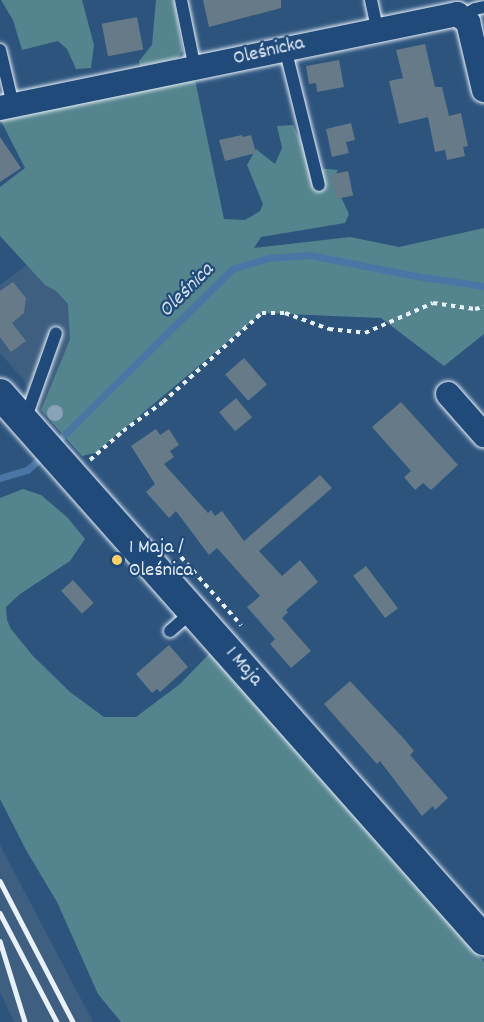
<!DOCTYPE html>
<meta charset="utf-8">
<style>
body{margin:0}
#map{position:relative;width:484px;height:1022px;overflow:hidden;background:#2d547d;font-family:Dekko,sans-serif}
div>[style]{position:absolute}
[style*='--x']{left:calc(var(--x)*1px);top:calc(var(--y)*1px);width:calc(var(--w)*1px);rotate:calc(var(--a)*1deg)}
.built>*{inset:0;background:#3e5f80}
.green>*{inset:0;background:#54848e}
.stream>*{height:7px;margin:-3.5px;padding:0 3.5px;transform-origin:3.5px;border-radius:3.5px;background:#4a76a5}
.building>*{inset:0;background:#667a88;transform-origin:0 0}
.path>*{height:4px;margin-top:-2px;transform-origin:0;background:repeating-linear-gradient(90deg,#e8f1f8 0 4.5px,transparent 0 9px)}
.roads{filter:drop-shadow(0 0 2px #e8f1f8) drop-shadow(0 0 2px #e8f1f8)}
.service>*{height:12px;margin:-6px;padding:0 6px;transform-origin:6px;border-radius:6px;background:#1f4a7a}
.minor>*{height:24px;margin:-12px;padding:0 12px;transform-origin:12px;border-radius:12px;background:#1f4a7a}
.tertiary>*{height:30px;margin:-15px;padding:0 15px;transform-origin:15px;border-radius:15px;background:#1f4a7a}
.rail>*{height:4.5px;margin:-2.25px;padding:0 2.25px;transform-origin:2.25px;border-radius:2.25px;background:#e8f1f8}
.trees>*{width:16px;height:16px;margin:-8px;border-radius:50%;background:#88a2b8}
.dots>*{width:16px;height:16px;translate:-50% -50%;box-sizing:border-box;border:3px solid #1f4a7a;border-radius:50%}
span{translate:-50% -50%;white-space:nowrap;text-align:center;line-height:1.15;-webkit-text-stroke:4.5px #1f4a7a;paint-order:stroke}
.street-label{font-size:20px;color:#e8f1f8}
.poi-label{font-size:20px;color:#e8f1f8}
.left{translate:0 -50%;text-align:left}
.water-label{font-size:21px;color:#d0dfec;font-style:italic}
</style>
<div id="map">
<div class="built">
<div style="clip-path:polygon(30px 263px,70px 305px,70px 339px,41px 410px,29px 394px,24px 380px,0 353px,0 285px)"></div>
<div style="clip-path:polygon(0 845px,93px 1022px,14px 1022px,0 992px)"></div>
</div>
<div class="green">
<div style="clip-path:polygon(1px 0,82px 0,94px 45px,91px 68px,76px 69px,67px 49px,58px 41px,22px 50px,13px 20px)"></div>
<div style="clip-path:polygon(156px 0,174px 0,183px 51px,177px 58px,140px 66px,139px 61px,152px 45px)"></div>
<div style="clip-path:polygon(194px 75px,224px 219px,245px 220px,260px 211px,263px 204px,247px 165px,256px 149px,275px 164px,282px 148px,277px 126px,293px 125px,314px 168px,338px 170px,333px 180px,349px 214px,345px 223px,261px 237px,254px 248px,350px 237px,399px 247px,484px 228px,484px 334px,444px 366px,381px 318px,262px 313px,95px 453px,82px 456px,41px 410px,70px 339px,68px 304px,56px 291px,45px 285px,0 236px,0 187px,25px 168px,0 119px)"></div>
<div style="clip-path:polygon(23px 489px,41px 495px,67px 517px,85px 539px,70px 561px,20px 594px,6px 607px,7px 620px,11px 629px,33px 656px,70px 692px,104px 717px,136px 717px,180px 684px,210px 653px,484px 962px,484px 1022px,121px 1022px,98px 994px,57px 902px,26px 850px,0 799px,0 498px)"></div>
</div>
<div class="stream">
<div style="--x:54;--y:445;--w:250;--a:-44.7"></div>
<div style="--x:232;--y:269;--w:38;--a:-17"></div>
<div style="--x:268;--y:258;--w:42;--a:-4.1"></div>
<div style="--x:310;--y:255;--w:108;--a:11.2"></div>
<div style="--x:416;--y:276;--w:69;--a:8.4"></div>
<div style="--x:0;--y:478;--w:28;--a:-17"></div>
<div style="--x:27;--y:470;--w:23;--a:-41"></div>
</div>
<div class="building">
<div style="clip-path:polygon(203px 0,281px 0,281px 8px,209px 27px)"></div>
<div style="left:137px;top:17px;width:33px;height:36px;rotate:79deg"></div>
<div style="clip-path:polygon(425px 44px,435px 87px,442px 87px,449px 116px,461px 113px,468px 146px,463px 147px,465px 156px,447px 160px,445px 150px,435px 152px,428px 117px,399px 124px,389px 81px,403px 78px,396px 50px)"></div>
<div style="clip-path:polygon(339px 60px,344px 87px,317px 92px,316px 83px,309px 84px,306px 66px)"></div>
<div style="clip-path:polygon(351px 123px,355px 140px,346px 142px,349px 153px,332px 157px,326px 129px)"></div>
<div style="clip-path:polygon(242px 135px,243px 137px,251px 135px,256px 153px,225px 161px,219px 140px)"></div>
<div style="clip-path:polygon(0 137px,21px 168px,0 182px)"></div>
<div style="left:348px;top:171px;width:25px;height:17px;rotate:78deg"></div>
<div style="clip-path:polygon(13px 282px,26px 298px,24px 313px,12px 323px,26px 341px,11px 352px,0 337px,0 291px)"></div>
<div style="left:244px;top:358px;width:35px;height:25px;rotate:49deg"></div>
<div style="left:236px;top:398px;width:25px;height:22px;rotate:50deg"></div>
<div style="clip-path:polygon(401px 402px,458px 465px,431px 490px,423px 483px,415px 490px,404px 477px,411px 471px,372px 427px)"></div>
<div style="clip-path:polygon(156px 429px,160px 435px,169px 429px,179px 445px,170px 451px,174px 457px,164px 464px,208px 513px,211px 510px,215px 516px,222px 511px,244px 541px,320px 475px,332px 488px,259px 551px,282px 576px,300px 560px,318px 582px,286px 610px,288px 612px,282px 618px,311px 651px,291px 668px,270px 644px,275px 639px,247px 607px,260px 596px,217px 548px,209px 555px,176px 511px,169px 518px,146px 492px,155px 484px,131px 446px)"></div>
<div style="left:366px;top:566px;width:53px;height:16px;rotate:53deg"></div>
<div style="left:73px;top:580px;width:31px;height:16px;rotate:48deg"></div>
<div style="clip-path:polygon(169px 645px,188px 667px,160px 692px,157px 689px,152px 693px,136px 674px)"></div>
<div style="clip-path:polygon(350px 681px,405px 740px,414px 751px,410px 755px,448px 798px,435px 810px,433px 806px,422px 816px,380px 761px,377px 764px,324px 704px)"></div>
</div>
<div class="path">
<div style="--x:90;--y:460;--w:44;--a:-41.3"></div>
<div style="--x:123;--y:431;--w:49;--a:-35.9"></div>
<div style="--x:163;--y:402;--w:133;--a:-42"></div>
<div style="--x:262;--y:313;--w:23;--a:0"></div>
<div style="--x:285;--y:313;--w:47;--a:20"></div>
<div style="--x:329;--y:329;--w:36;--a:6"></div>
<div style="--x:365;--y:333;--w:74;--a:-23.8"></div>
<div style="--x:433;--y:303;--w:42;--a:8.1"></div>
<div style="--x:475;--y:309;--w:9;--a:-13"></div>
<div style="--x:181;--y:557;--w:91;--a:48.6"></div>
</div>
<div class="roads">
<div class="service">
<div style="--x:181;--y:0;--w:70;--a:78.5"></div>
<div style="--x:371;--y:0;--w:30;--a:78"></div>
<div style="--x:462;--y:16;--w:15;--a:-28"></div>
<div style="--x:475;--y:9;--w:9;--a:-13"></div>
<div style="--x:285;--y:48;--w:141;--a:76.1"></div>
<div style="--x:0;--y:50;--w:57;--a:76.7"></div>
<div style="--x:25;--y:420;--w:92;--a:-70.4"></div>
<div style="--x:170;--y:631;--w:29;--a:-41"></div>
</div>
<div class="minor">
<div style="--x:0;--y:108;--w:467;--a:-11.6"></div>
<div style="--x:457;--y:14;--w:14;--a:36"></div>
<div style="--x:468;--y:22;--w:70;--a:76.8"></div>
<div style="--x:448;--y:394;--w:55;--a:48.7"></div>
</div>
<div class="tertiary">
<div style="--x:0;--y:394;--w:730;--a:48.44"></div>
</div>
</div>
<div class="rail">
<div style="--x:0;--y:881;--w:159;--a:62.6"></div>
<div style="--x:0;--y:913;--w:123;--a:62.4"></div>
<div style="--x:0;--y:941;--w:85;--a:72.8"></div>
</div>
<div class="trees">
<div style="left:55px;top:413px"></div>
</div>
<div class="dots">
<div style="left:117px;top:560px;background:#ffd166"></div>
</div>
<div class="street-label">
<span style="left:269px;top:52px;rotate:-13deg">Oleśnicka</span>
<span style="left:243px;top:667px;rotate:49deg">1 Maja</span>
</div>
<div class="poi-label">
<span class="left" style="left:129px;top:560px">1 Maja /<br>Oleśnica</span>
</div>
<div class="water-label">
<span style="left:187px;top:291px;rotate:-45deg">Oleśnica</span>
</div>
</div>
